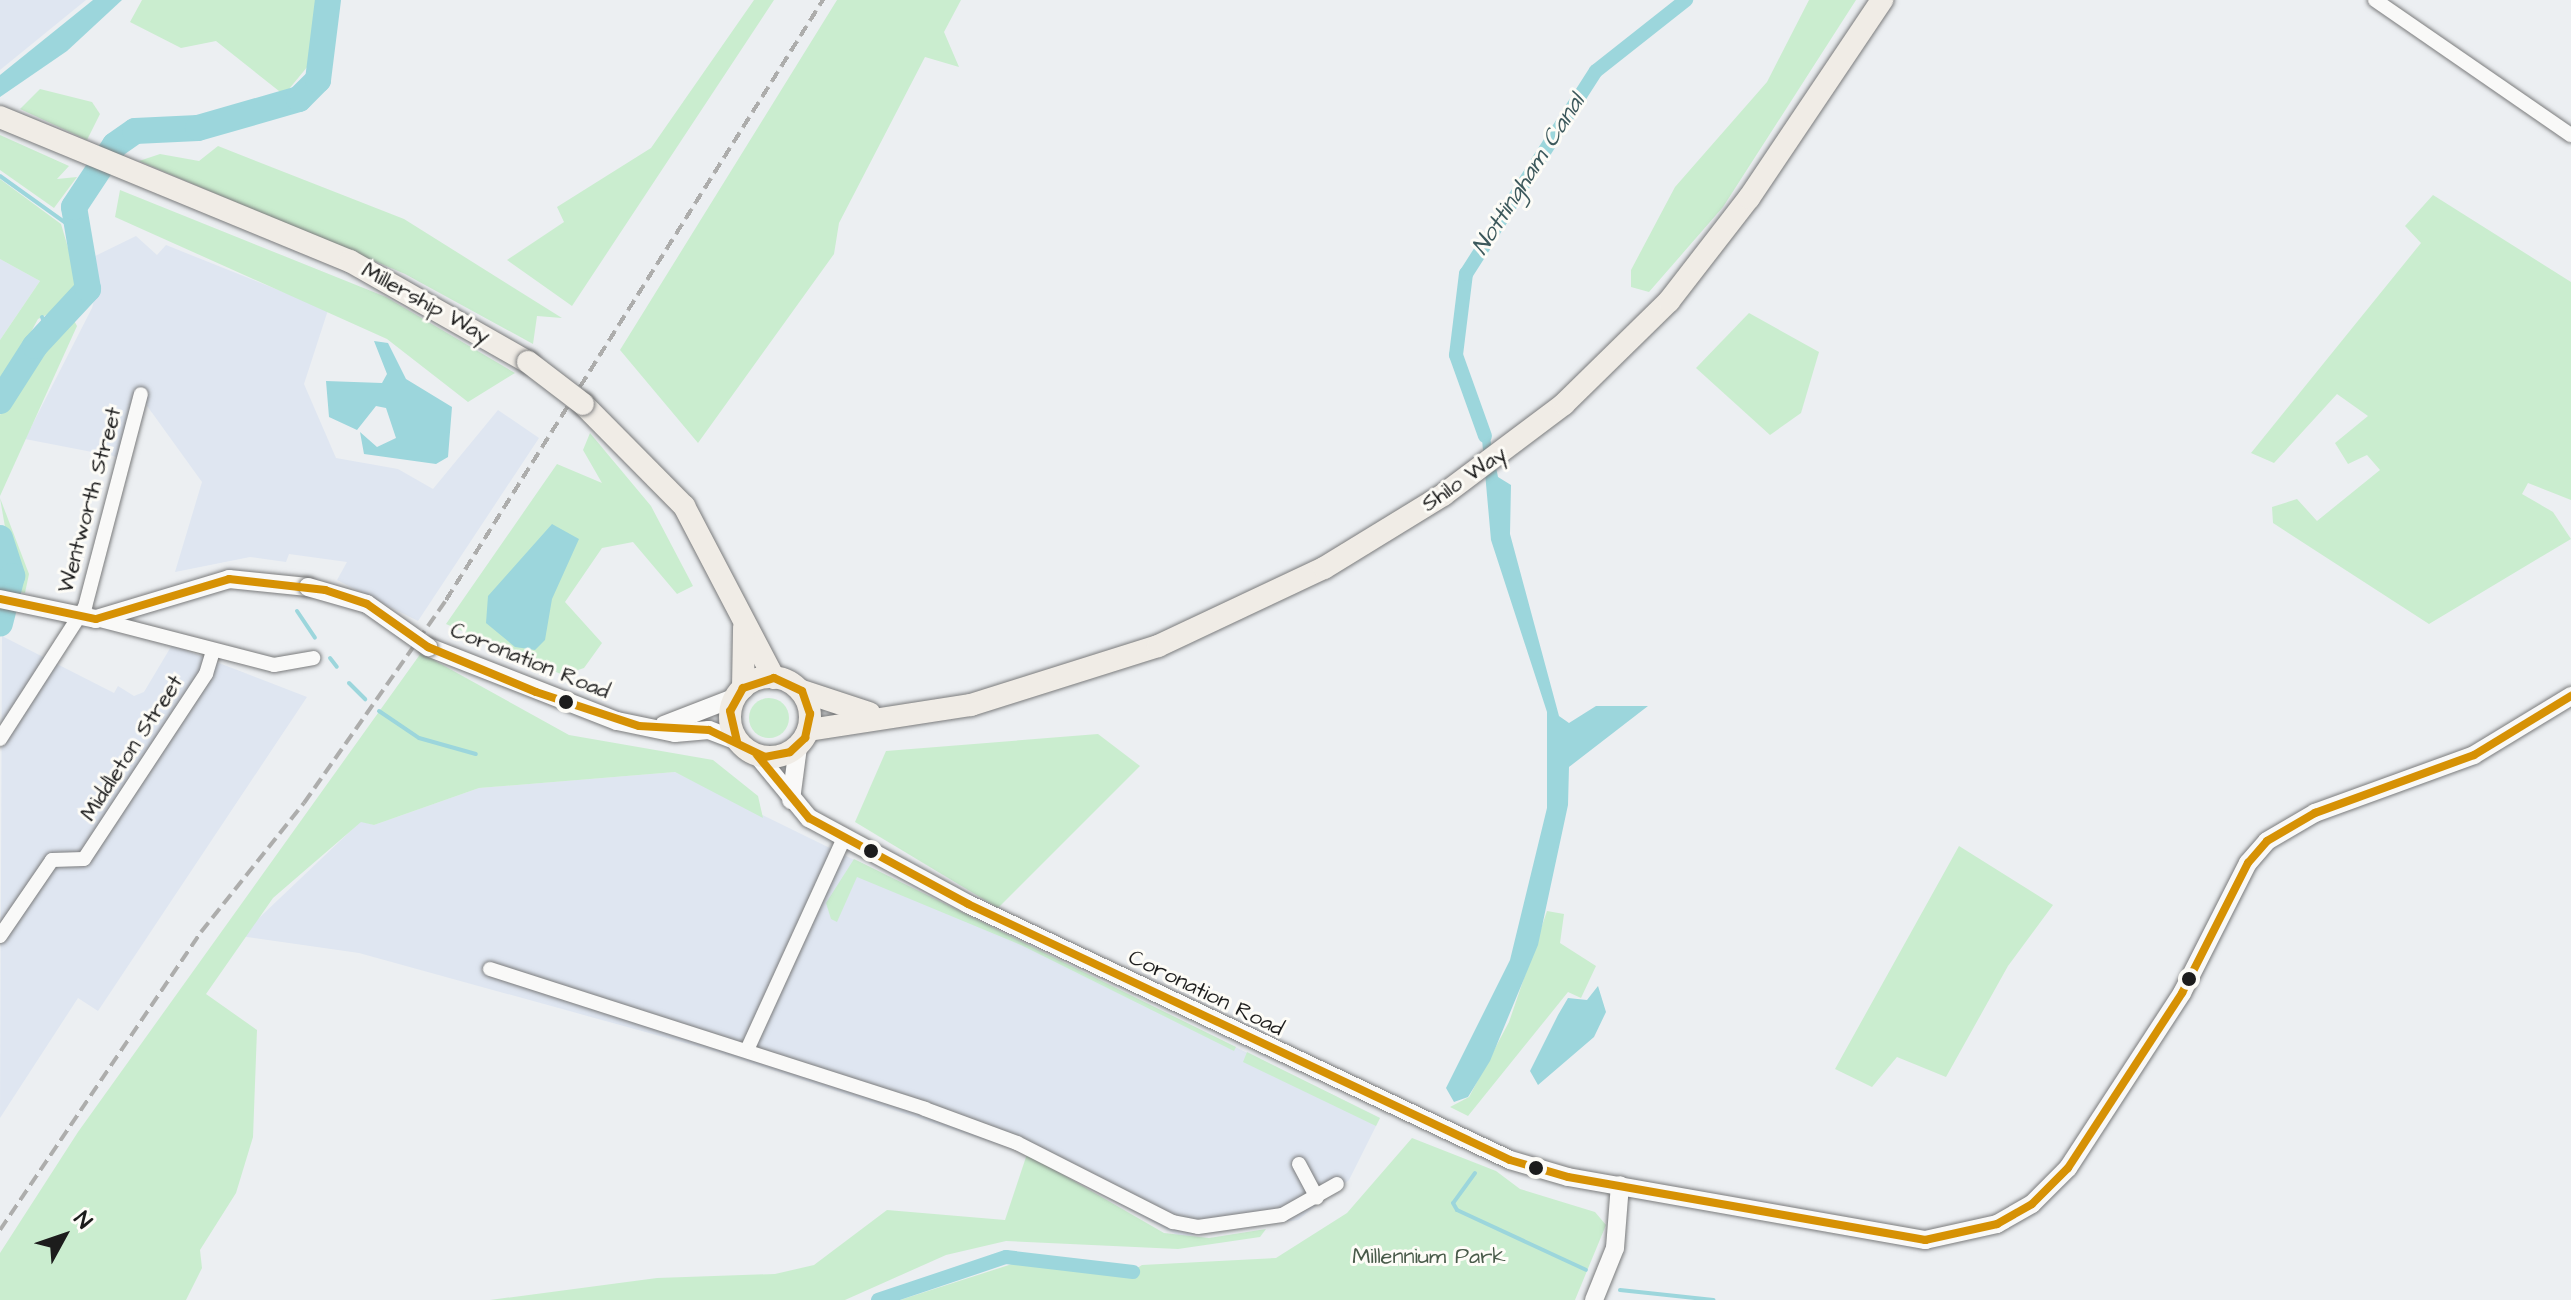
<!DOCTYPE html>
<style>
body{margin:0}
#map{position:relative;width:2571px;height:1300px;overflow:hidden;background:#eceff2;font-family:"Architects Daughter",sans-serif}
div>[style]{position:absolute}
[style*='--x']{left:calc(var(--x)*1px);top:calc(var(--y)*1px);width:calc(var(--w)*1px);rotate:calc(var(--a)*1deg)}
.built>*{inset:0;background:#dfe6f1}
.green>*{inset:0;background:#caedcf}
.round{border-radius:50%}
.water>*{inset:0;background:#9cd6dc}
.stream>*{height:4px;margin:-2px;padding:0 2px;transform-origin:2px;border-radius:2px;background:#9cd6dc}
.canal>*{height:14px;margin:-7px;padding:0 7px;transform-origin:7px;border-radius:7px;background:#9cd6dc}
.river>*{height:26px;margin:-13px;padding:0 13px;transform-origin:13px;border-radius:13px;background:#9cd6dc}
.roads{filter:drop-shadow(0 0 2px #7a7b7c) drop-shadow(0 0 2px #7a7b7c)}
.minor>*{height:14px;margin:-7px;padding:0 7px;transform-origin:7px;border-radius:7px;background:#f9f9f8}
.tertiary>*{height:18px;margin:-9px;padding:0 9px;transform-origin:9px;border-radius:9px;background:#f9f9f8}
.primary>*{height:22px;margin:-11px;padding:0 11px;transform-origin:11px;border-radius:11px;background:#f0ece6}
.primary>.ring{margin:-11px;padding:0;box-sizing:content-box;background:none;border:22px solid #f0ece6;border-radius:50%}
.rail>*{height:4px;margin-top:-2px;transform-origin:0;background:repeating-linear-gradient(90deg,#adadac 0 12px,transparent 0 18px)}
.bridges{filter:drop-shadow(0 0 2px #7a7b7c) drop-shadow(0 0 2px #7a7b7c)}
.tertiary-bridge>*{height:18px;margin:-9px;padding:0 9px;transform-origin:9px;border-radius:9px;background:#f9f9f8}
.primary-bridge>*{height:22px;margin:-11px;padding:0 11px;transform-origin:11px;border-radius:11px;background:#f0ece6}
.bus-1>*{height:8px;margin:-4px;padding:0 4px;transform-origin:4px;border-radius:4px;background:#d69104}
.dots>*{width:22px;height:22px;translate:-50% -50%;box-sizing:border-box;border:4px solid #fdfcf7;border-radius:50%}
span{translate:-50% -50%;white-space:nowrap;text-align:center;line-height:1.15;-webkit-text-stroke:6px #fdfcf7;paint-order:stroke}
.street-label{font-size:22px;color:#1c1c1c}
.park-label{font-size:22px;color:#485a49}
.water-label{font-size:24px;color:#3d595c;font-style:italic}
.north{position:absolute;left:24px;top:1196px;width:80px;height:80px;-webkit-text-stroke:6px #fdfcf7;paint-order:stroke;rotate:50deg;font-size:22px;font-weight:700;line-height:32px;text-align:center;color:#1c1c1c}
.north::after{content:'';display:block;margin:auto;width:28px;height:36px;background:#1c1c1c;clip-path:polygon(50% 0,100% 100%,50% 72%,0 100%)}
</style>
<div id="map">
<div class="built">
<div style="clip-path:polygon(0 0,86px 0,0 70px)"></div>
<div style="clip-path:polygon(136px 236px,157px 255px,166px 245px,328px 310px,304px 384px,336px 458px,398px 469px,433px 489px,498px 410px,539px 438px,418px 621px,337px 580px,347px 562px,289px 554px,286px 562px,250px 557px,175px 572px,202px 482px,145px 403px,123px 458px,25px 439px,92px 308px,97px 289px,89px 259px)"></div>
<div style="clip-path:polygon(0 259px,40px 281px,0 340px)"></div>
<div style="clip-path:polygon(2px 636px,114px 693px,118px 686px,134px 696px,144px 692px,172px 645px,307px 697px,98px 1011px,78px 998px,0 1118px)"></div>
<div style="clip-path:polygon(675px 772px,1380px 1118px,1349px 1180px,1298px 1220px,1181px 1237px,1027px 1154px,718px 1052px,359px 953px,240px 936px,361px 821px,374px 825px,479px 788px)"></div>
</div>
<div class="green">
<div style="clip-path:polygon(142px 0,322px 0,313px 60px,284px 95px,216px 41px,181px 48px,130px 22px)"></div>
<div style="clip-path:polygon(754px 0,774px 0,572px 306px,507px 260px,564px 222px,557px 207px,651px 148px)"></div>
<div style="clip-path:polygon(837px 0,961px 0,944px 32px,959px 67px,925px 57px,839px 223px,834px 254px,698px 443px,620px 350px)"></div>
<div style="clip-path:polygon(1809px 0,1856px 0,1723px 207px,1649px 292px,1631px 287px,1631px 270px,1675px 187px,1767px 82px)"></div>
<div style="clip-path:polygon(40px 89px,92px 102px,100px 114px,87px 140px,20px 109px)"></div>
<div style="clip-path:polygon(0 135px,69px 166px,57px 179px,77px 177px,54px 208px,0 170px)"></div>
<div style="clip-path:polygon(218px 146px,404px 219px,562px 318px,537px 316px,533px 344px,405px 274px,139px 161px,160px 154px,199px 161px)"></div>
<div style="clip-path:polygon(0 179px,61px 224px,80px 288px,51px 322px,48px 314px,38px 319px,0 389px,0 340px,40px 281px,0 259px)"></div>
<div style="clip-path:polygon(120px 190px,386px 297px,515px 373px,468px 402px,387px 339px,115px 217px)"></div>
<div style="clip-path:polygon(2433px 195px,2571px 282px,2571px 500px,2528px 483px,2522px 494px,2553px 512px,2571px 539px,2429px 624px,2273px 523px,2272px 507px,2297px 499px,2317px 521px,2380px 470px,2367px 455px,2348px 464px,2335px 443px,2368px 416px,2337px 394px,2274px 463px,2251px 453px,2421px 243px,2405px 226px)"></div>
<div style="clip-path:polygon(1749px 313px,1819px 352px,1801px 413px,1770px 435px,1696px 368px)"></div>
<div style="clip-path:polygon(71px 315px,77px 326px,0 496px,0 415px,22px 373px)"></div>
<div style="clip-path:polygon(590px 433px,651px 506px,693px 586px,677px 594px,633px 542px,602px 548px,565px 602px,602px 643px,584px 668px,563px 675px,446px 624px,557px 464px,602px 483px,583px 450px)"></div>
<div style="clip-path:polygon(0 498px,29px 574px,25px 593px,16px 591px)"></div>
<div style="clip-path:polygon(421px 653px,569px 735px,713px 760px,758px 796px,763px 818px,675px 772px,479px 788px,374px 825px,361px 822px,273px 898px,206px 994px,257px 1030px,253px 1137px,236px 1193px,200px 1250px,202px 1268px,186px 1300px,0 1300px,0 1253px,78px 1132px)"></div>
<div class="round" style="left:749px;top:698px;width:40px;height:40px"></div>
<div style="clip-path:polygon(1098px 734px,1140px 766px,998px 908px,855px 822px,886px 751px)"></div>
<div style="clip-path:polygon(1959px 846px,2053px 905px,2008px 966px,1946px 1077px,1897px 1057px,1872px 1087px,1835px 1069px)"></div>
<div style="clip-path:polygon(854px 859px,1236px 1047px,1234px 1051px,1021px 945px,857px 877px,837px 922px,831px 919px,826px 903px)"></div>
<div style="clip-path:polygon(1547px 911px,1564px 914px,1560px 943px,1596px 966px,1581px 998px,1568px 992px,1468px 1116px,1450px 1107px,1469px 1097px,1509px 1022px)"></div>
<div style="clip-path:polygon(1247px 1052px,1380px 1118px,1376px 1126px,1243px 1062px)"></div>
<div style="clip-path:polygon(1412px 1138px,1496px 1171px,1520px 1189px,1595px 1212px,1606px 1225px,1575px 1300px,900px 1300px,1012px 1264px,1126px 1275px,1142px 1265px,1276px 1258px,1347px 1213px)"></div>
<div style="clip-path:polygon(1027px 1154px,1164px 1233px,1209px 1238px,1266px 1229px,1260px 1237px,1178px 1249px,1006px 1241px,946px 1255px,845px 1300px,490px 1300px,657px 1278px,775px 1274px,814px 1265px,887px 1210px,1005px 1220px)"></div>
</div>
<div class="water">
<div style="clip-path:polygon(93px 0,122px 0,67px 51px,0 97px,0 75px)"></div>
<div style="clip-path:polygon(374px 341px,388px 343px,406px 379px,452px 407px,448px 457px,436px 464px,364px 454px,360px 432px,377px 447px,396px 438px,386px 408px,376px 406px,357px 430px,329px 417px,326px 381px,382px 383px,387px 374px)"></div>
<div style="clip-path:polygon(1489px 433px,1498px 477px,1511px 485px,1510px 534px,1559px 716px,1569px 723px,1596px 706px,1648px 706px,1569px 767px,1568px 805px,1538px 945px,1490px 1061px,1468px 1097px,1454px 1102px,1446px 1088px,1510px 960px,1547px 808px,1547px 712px,1491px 540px,1482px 439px)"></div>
<div style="clip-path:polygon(552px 524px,579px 539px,552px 599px,545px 640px,535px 650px,515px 647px,486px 623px,488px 596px)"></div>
<div style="clip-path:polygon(1598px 986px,1606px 1012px,1594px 1037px,1538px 1085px,1530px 1071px,1558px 1015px,1568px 998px,1587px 1000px)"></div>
</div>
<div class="stream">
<div style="--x:0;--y:176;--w:91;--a:35.6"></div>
<div style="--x:42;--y:317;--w:17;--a:69"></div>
<div style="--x:297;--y:611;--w:32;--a:56"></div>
<div style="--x:330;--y:658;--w:11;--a:52"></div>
<div style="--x:349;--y:683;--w:23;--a:45"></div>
<div style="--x:379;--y:711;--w:48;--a:34"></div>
<div style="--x:419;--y:738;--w:59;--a:15.7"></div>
<div style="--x:1475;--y:1173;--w:37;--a:126"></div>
<div style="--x:1453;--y:1203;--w:8;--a:60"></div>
<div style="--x:1457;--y:1210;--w:142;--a:24.9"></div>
<div style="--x:1620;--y:1290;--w:94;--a:6.1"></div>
</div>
<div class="canal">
<div style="--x:1485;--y:436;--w:86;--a:-109.7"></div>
<div style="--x:1456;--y:355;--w:82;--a:-83"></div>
<div style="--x:1466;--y:274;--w:241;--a:-57.4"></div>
<div style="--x:1596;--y:71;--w:115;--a:-38.3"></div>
<div style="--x:878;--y:1300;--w:135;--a:-18.6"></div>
<div style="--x:1006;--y:1257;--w:128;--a:6.7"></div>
</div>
<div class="river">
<div style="--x:0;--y:401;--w:65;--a:-57.5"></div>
<div style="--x:35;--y:346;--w:78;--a:-47.1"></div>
<div style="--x:88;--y:289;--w:83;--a:-99.7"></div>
<div style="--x:74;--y:207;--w:74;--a:-56.5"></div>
<div style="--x:115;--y:145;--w:24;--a:-35"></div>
<div style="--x:135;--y:131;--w:63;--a:-2.7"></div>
<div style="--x:198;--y:128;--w:105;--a:-16"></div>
<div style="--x:299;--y:99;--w:27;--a:-45"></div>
<div style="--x:318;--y:80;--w:81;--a:-82.9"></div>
<div style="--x:0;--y:538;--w:40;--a:72"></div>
<div style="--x:12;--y:576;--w:49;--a:104.3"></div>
</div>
<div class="roads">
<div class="minor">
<div style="--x:2375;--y:0;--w:238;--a:34.6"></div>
<div style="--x:96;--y:619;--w:184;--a:14.5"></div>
<div style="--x:274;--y:665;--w:40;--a:-10"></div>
<div style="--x:0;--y:739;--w:157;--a:-57.2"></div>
<div style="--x:85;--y:607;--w:220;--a:-75.3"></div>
<div style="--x:0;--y:936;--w:92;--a:-55.6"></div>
<div style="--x:52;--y:860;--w:32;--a:-2"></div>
<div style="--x:84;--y:859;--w:222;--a:-56.6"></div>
<div style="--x:206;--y:674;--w:24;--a:-73"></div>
<div style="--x:490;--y:969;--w:457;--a:17.8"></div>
<div style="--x:925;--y:1109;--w:98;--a:20.3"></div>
<div style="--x:1017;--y:1143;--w:175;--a:26.9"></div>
<div style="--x:1173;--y:1222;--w:25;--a:11"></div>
<div style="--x:1198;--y:1227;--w:85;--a:-8.1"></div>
<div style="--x:1282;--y:1215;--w:63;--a:-29.4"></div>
<div style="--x:747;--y:1050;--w:233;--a:-65.4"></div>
<div style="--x:1299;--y:1164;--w:38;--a:62"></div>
</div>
<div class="tertiary">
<div style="--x:0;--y:599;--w:98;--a:11.8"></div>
<div style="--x:96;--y:619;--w:139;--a:-16.7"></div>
<div style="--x:229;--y:579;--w:79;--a:5.8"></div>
<div style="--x:428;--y:647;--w:203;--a:21.4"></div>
<div style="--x:617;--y:721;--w:59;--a:11.7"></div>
<div style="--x:675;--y:733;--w:34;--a:-5"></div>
<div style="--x:709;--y:730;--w:30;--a:21"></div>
<div style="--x:664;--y:725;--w:77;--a:-21.3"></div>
<div style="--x:757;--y:755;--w:82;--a:50.5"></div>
<div style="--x:809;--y:818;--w:181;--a:28.4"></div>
<div style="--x:968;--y:904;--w:599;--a:25.28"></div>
<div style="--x:1510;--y:1160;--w:60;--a:16.3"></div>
<div style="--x:1568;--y:1177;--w:363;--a:10"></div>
<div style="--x:1925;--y:1240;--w:74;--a:-12.5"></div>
<div style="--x:1997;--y:1224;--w:40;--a:-29.7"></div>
<div style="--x:2032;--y:1204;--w:51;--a:-45"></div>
<div style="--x:2068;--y:1168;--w:209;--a:-56.9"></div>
<div style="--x:2182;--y:993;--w:146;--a:-63.1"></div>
<div style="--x:2248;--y:863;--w:29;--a:-49"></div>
<div style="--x:2267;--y:841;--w:56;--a:-30.3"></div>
<div style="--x:2315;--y:813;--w:169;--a:-20"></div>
<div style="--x:2474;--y:755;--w:114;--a:-31.3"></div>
<div style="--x:791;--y:800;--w:53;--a:-82.5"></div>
<div style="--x:1594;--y:1300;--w:56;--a:-68"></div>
<div style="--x:1615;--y:1248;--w:63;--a:-85.5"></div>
</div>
<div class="primary">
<div style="--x:0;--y:117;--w:378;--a:22.4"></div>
<div style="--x:350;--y:261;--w:205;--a:29.6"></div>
<div style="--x:583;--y:404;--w:144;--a:45.3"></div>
<div style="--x:684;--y:506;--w:194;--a:62.4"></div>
<div class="ring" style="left:730px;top:677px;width:58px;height:58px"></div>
<div style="--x:743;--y:688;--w:60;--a:-89"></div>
<div style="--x:802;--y:691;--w:71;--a:18.2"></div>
<div style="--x:809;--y:730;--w:164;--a:-8.8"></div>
<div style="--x:971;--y:705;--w:196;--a:-17.5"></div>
<div style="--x:1158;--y:646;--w:183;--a:-25.2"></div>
<div style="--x:1324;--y:568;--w:140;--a:-31.5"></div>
<div style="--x:1443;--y:495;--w:151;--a:-36.9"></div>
<div style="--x:1564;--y:404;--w:147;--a:-44.4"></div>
<div style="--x:1669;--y:301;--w:130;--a:-52.2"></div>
<div style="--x:1749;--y:198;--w:239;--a:-56.1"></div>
</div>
</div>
<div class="rail">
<div style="--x:0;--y:1230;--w:359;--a:-56"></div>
<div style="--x:201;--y:932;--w:165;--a:-51.4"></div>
<div style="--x:304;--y:803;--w:248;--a:-55"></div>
<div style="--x:446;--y:600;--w:709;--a:-57.86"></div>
</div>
<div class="bridges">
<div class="tertiary-bridge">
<div style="--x:308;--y:587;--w:61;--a:16.1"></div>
<div style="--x:367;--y:604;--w:75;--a:35.2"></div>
</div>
<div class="primary-bridge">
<div style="--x:528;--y:362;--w:69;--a:37.4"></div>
</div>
</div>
<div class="bus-1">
<div style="--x:0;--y:599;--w:98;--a:11.8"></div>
<div style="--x:96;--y:619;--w:139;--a:-16.7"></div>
<div style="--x:229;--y:579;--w:97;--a:6.5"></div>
<div style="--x:325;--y:590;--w:44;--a:18.4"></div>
<div style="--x:367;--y:604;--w:75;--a:35.2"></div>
<div style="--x:428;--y:647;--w:117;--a:22.6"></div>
<div style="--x:536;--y:692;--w:108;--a:18.3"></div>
<div style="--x:639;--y:726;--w:70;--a:3.3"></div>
<div style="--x:709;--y:730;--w:62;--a:25.7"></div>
<div style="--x:765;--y:757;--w:25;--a:-11"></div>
<div style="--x:790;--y:752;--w:21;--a:-43"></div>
<div style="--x:805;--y:738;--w:25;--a:-78"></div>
<div style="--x:810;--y:714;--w:24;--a:-109"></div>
<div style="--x:802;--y:691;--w:31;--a:-155"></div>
<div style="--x:774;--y:678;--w:33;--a:162"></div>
<div style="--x:743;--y:688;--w:26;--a:119"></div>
<div style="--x:730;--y:711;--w:31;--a:77"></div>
<div style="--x:757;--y:755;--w:82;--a:50.5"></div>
<div style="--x:809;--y:818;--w:181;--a:28.4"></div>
<div style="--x:968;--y:904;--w:599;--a:25.28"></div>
<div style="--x:1510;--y:1160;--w:60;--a:16.3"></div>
<div style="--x:1568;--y:1177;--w:363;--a:10"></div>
<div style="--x:1925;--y:1240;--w:74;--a:-12.5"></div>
<div style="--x:1997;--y:1224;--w:40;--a:-29.7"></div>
<div style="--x:2032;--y:1204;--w:51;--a:-45"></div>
<div style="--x:2068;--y:1168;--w:209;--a:-56.9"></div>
<div style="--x:2182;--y:993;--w:146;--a:-63.1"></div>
<div style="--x:2248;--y:863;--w:29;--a:-49"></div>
<div style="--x:2267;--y:841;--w:56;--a:-30.3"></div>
<div style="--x:2315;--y:813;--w:169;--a:-20"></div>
<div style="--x:2474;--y:755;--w:114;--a:-31.3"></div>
</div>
<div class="dots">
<div style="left:566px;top:702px;background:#1c1c1c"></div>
<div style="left:871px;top:851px;background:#1c1c1c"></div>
<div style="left:2189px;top:979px;background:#1c1c1c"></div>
<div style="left:1536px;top:1168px;background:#1c1c1c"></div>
</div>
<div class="street-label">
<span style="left:426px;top:303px;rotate:29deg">Millership Way</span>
<span style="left:1464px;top:479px;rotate:-35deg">Shilo Way</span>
<span style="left:90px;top:500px;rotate:-75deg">Wentworth Street</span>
<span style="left:530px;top:661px;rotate:22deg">Coronation Road</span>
<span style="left:132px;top:748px;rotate:-57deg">Middleton Street</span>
<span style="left:1206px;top:993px;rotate:26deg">Coronation Road</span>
</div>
<div class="park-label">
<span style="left:1429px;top:1257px">Millennium Park</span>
</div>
<div class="water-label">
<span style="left:1529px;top:175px;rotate:-57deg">Nottingham Canal</span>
</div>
<div class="north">N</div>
</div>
